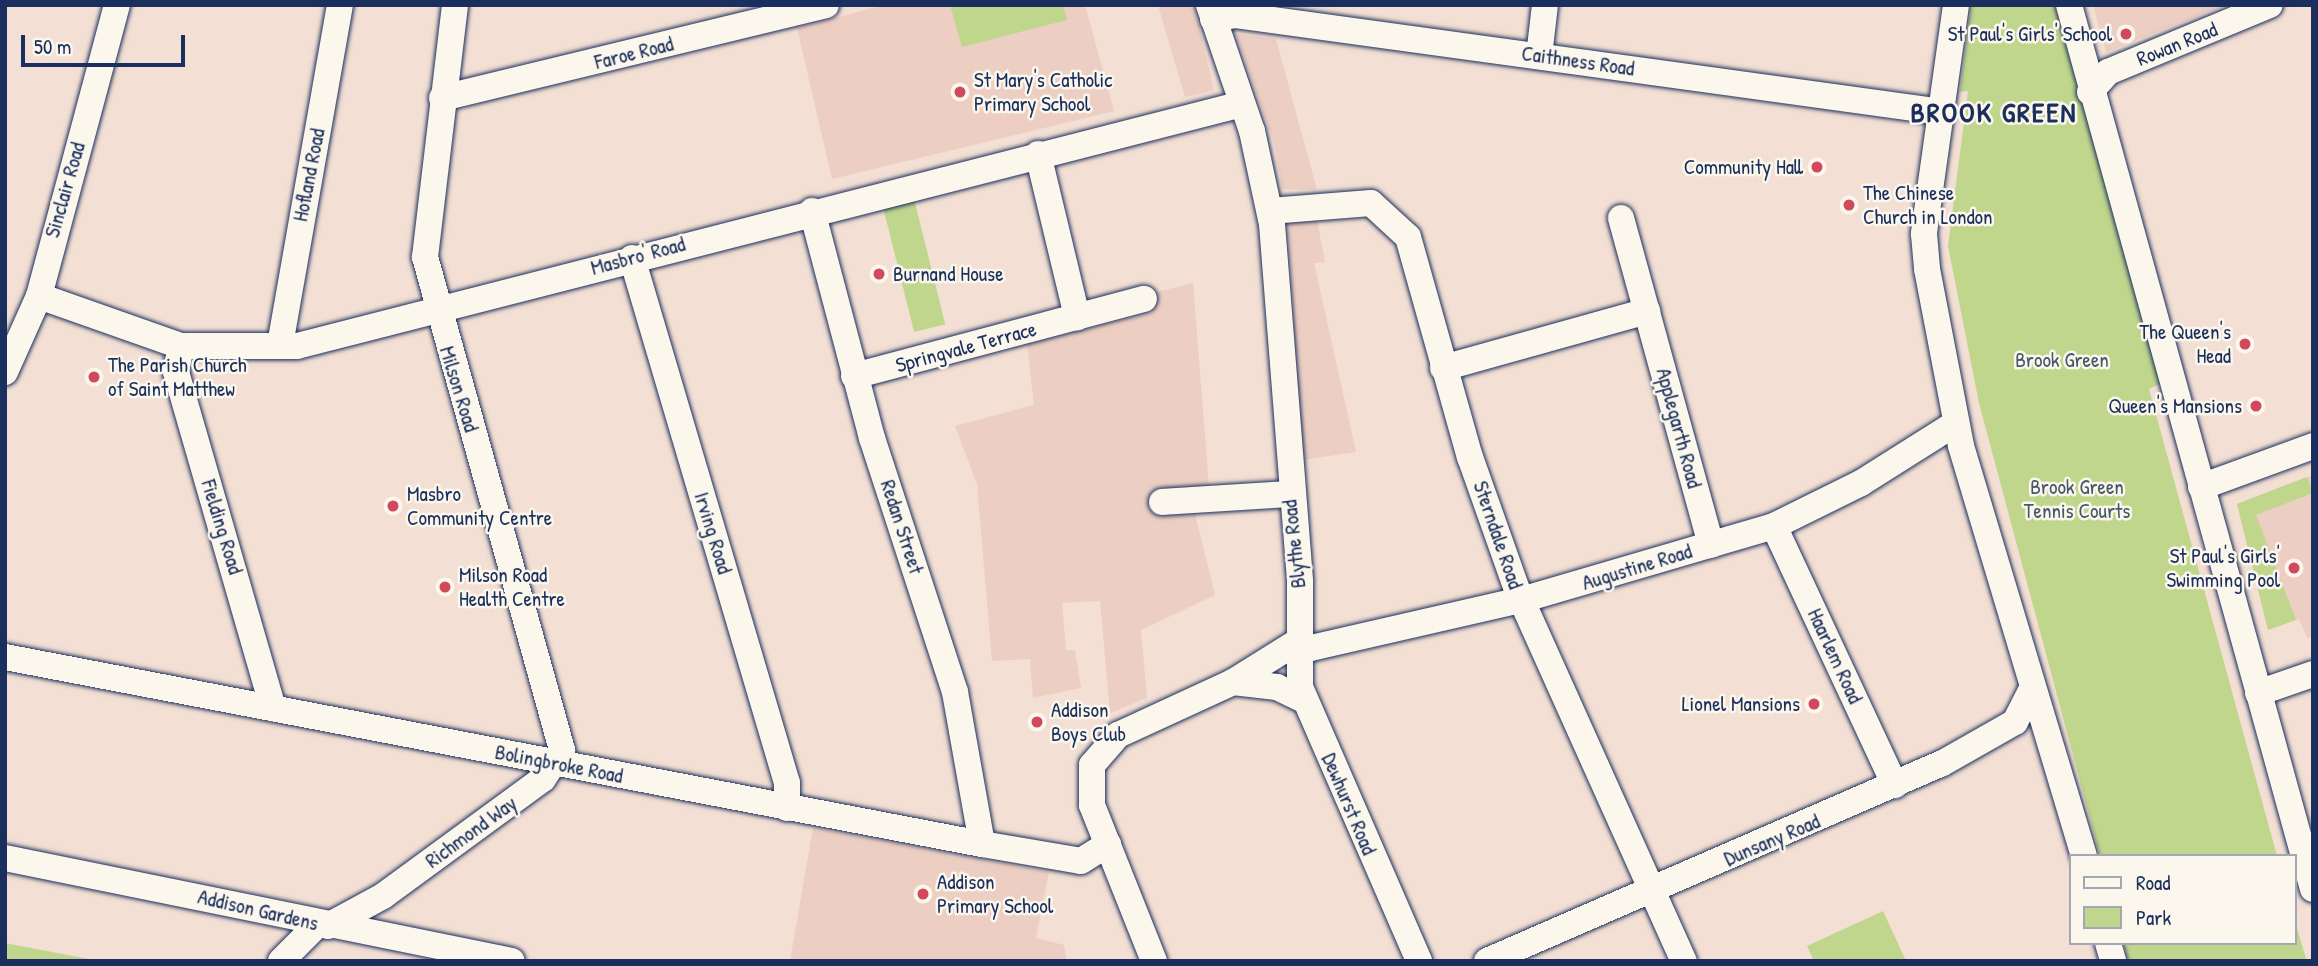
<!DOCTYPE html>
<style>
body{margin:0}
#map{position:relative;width:2318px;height:966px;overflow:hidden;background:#f3dfd3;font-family:"Patrick Hand",sans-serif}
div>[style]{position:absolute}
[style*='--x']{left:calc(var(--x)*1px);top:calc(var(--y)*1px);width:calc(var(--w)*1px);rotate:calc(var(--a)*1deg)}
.built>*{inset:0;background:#edcec2}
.green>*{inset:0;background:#bfd68c;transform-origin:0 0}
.roads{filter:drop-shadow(0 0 2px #1b2f5e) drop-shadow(0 0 2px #1b2f5e)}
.minor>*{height:26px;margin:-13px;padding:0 13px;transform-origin:13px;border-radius:13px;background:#fbf7ec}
.dots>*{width:19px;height:19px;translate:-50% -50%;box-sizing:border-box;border:4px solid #fbf7ec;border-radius:50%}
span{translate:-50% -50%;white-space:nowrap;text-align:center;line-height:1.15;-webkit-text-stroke:5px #fbf7ec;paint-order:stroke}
.poi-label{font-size:21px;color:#1b2f5e}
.right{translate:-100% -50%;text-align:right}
.left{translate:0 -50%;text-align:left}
.street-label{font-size:21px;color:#1b2f5e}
.park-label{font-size:21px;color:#44596a}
.district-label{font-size:28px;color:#1b2f5e;font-weight:700;letter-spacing:2px}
.frame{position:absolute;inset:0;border:7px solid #1b2f5e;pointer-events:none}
.legend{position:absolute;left:2069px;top:854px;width:228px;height:91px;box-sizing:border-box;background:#fbf7ec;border:2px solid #a1a7b3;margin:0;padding:9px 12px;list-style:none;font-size:21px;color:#1b2f5e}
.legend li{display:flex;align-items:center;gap:14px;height:35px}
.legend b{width:35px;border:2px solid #a1a7b3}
.scale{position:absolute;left:21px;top:35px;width:164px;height:32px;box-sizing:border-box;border:4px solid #1b2f5e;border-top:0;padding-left:9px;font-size:21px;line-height:24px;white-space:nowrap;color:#1b2f5e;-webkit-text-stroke:5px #fbf7ec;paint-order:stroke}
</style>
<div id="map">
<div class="built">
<div style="clip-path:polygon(884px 5px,1085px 5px,1114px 111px,832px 179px,797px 28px)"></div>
<div style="clip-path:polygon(1158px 5px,1194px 5px,1214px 90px,1185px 97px)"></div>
<div style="clip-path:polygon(2093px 5px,2226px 5px,2106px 52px)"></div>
<div style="clip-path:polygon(1236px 34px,1276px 39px,1317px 190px,1282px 189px,1275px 146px)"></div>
<div style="clip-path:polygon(1317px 220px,1325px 262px,1314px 263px,1356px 452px,1302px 460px,1288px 223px)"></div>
<div style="clip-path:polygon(1193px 283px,1211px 512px,1195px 514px,1215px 595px,1141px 630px,1147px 698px,1110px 713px,1100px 601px,1062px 603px,1066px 650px,1075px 650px,1081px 688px,1033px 698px,1030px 659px,992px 661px,977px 484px,955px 426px,1034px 405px,1027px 344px,1152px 313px,1157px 292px)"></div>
<div style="clip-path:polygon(2313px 475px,2313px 636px,2307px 638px,2299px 619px,2268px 630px,2237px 504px)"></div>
<div style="clip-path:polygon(813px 828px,1049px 872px,1036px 938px,1064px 945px,1067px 961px,790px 961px)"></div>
</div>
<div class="green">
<div style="clip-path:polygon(950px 5px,1063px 5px,1067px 20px,962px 47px)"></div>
<div style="clip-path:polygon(1971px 5px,2055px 5px,2162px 383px,2149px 389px,2277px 856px,2100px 856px,1979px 403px,1948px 246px,1968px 91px,1960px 92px)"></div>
<div style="left:914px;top:199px;width:129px;height:32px;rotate:76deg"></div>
<div style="clip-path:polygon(2307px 477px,2313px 493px,2256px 515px,2296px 620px,2268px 630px,2237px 504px)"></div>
<div style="clip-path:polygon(1883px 911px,1906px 961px,1814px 961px,1807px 946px)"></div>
<div style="clip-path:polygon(2295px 921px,2306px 959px,2128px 961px,2123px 943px,2295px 943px)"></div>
<div style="clip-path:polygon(5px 943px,99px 961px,5px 961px)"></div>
</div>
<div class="roads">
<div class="minor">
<div style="--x:1209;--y:5;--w:133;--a:71.2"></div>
<div style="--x:1252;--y:131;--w:95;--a:77.9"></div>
<div style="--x:1272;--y:224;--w:359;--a:85.5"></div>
<div style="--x:1300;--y:582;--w:105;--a:90"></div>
<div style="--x:1300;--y:687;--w:299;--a:66.5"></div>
<div style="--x:1956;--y:5;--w:231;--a:98"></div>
<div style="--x:1924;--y:234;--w:35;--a:85"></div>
<div style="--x:1927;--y:269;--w:180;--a:79.1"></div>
<div style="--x:1961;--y:446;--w:428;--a:73.3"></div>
<div style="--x:2069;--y:5;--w:917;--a:74.57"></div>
<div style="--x:1213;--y:19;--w:23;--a:-10"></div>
<div style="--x:1236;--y:15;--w:714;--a:7.81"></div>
<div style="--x:1539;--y:56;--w:51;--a:-83.3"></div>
<div style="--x:2090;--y:92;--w:27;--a:-48"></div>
<div style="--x:2108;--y:72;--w:175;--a:-22.5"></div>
<div style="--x:442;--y:98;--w:395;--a:-13.6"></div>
<div style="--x:1038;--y:154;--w:168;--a:76.5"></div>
<div style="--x:812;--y:211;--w:235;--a:75.2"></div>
<div style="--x:872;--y:438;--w:267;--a:71.9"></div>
<div style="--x:955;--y:692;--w:154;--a:79.9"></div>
<div style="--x:1270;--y:211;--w:101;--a:-4.5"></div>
<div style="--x:1371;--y:203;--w:50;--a:42.6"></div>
<div style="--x:1408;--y:237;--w:229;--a:74.3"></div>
<div style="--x:1470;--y:457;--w:141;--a:70.5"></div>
<div style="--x:1517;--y:590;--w:407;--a:65.8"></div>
<div style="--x:1621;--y:218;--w:339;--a:74.6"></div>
<div style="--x:632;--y:258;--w:547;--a:73.55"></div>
<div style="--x:787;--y:783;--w:25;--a:90"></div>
<div style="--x:39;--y:296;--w:151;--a:19.4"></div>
<div style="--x:181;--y:346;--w:116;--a:0"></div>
<div style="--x:297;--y:346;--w:975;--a:-14.36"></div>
<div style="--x:280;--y:345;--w:345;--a:-80"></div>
<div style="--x:181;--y:346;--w:26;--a:101"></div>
<div style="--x:176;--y:372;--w:350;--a:73.9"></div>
<div style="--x:1443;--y:368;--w:212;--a:-15.6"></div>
<div style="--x:5;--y:372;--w:83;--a:-65.9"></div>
<div style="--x:39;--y:296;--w:301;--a:-75"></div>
<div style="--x:854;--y:376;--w:300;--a:-14.9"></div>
<div style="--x:2201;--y:487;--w:119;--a:-20.1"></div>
<div style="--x:1162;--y:502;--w:126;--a:-3.6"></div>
<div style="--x:1774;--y:526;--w:286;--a:65"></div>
<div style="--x:1297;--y:642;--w:15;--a:23"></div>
<div style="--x:1311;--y:648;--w:215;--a:-12.9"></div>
<div style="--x:1521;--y:600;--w:264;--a:-16.3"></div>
<div style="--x:1774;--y:526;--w:97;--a:-26.3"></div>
<div style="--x:1861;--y:483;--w:112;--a:-32.3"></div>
<div style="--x:5;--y:657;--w:995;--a:10.84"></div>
<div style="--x:982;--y:844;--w:100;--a:9.7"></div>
<div style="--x:1081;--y:861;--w:32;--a:-32"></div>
<div style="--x:1233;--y:682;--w:44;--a:6.5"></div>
<div style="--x:1277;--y:687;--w:30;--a:26"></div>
<div style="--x:2258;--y:693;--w:58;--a:-19.1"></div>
<div style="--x:5;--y:858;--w:517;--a:11.48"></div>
<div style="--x:328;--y:926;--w:63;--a:-28.6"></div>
<div style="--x:383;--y:896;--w:198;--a:-36.2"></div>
<div style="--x:543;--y:779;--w:35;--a:-57"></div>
<div style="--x:562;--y:750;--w:512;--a:-105.53"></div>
<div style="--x:425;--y:257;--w:254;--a:-83.2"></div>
<div style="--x:2108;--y:943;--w:19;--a:74"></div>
<div style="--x:281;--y:961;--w:54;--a:-45"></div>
<div style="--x:1154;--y:961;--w:168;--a:-111.7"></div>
<div style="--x:1092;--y:805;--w:40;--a:-90"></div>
<div style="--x:1092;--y:765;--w:40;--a:-49"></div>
<div style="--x:1118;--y:735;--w:127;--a:-24.7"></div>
<div style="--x:1233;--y:682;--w:75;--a:-32"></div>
<div style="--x:1487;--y:961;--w:495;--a:-23.5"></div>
<div style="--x:1941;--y:764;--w:85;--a:-29.6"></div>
<div style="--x:2015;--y:722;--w:38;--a:-63"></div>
</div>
</div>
<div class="dots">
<div style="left:2126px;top:34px;background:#d1495b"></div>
<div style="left:960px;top:92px;background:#d1495b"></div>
<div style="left:1817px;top:167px;background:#d1495b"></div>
<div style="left:1849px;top:205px;background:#d1495b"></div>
<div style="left:879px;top:274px;background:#d1495b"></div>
<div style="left:2245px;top:344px;background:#d1495b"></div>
<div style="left:94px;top:377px;background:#d1495b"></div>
<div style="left:2256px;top:406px;background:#d1495b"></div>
<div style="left:393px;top:506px;background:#d1495b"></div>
<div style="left:2294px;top:568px;background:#d1495b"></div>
<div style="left:445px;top:587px;background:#d1495b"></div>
<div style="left:1814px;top:704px;background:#d1495b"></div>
<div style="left:1037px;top:722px;background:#d1495b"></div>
<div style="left:923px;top:894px;background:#d1495b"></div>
</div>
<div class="poi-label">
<span class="right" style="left:2112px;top:34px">St Paul's Girls' School</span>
<span class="left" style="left:974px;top:92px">St Mary's Catholic<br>Primary School</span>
<span class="right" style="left:1803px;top:167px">Community Hall</span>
<span class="left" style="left:1863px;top:205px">The Chinese<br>Church in London</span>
<span class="left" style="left:893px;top:274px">Burnand House</span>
<span class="right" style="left:2231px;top:344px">The Queen's<br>Head</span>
<span class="left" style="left:108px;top:377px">The Parish Church<br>of Saint Matthew</span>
<span class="right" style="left:2242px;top:406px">Queen's Mansions</span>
<span class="left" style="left:407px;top:506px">Masbro<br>Community Centre</span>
<span class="right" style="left:2280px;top:568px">St Paul's Girls'<br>Swimming Pool</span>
<span class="left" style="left:459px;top:587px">Milson Road<br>Health Centre</span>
<span class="right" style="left:1800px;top:704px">Lionel Mansions</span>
<span class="left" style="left:1051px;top:722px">Addison<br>Boys Club</span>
<span class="left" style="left:937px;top:894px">Addison<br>Primary School</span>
</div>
<div class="street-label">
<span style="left:2177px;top:44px;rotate:-22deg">Rowan Road</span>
<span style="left:634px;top:53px;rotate:-14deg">Faroe Road</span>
<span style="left:1578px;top:61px;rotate:8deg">Caithness Road</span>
<span style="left:309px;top:175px;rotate:-79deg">Hofland Road</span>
<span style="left:65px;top:190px;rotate:-74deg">Sinclair Road</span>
<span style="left:638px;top:256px;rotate:-15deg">Masbro' Road</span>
<span style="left:966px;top:347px;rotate:-15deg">Springvale Terrace</span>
<span style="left:459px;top:389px;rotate:73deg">Milson Road</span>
<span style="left:1679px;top:428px;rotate:75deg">Applegarth Road</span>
<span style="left:222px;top:527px;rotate:73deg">Fielding Road</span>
<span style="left:902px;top:527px;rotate:72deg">Redan Street</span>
<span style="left:713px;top:533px;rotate:73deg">Irving Road</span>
<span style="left:1498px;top:535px;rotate:71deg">Sterndale Road</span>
<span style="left:1294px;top:544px;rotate:-96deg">Blythe Road</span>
<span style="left:1637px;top:567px;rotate:-17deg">Augustine Road</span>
<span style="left:1835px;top:656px;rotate:65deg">Haarlem Road</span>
<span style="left:559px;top:764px;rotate:11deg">Bolingbroke Road</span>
<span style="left:1349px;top:804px;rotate:67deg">Dewhurst Road</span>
<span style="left:471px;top:832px;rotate:-36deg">Richmond Way</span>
<span style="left:1772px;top:840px;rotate:-23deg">Dunsany Road</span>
<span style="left:258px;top:910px;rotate:13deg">Addison Gardens</span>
</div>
<div class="park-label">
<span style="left:2062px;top:360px">Brook Green</span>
<span style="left:2077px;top:499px">Brook Green<br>Tennis Courts</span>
</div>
<div class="district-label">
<span style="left:1994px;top:112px">BROOK GREEN</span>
</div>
<div class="frame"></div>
<ul class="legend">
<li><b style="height:9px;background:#fbf7ec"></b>Road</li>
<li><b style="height:19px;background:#bfd68c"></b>Park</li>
</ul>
<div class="scale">50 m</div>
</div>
